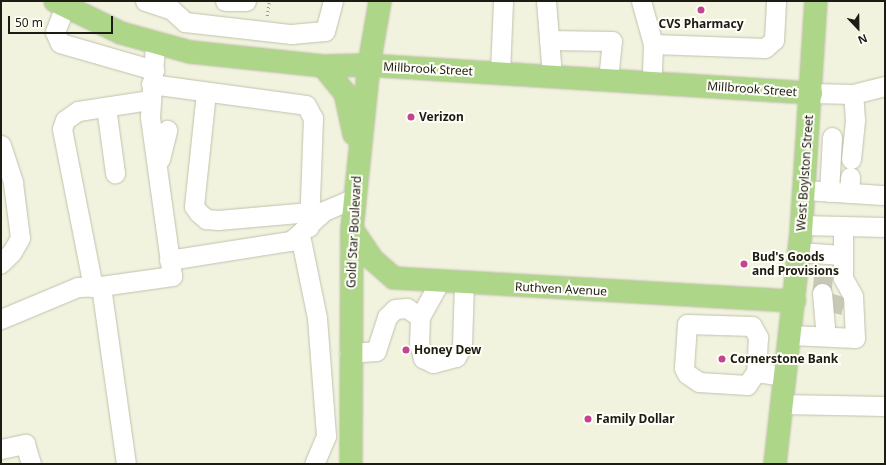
<!DOCTYPE html>
<style>
body{margin:0}
#map{position:relative;width:886px;height:465px;overflow:hidden;background:#f2f3de;font-family:"Noto Sans",sans-serif}
div>[style]{position:absolute}
[style*='--x']{left:calc(var(--x)*1px);top:calc(var(--y)*1px);width:calc(var(--w)*1px);rotate:calc(var(--a)*1deg)}
.minor-tunnel>*{height:19px;margin-top:-9.5px;transform-origin:0;background:repeating-linear-gradient(90deg,#c7c8b6 0 19px,transparent 0 29px)}
.path>*{height:2.5px;margin-top:-1.25px;transform-origin:0;background:repeating-linear-gradient(90deg,#999a8b 0 1px,transparent 0 4px)}
.roads{filter:drop-shadow(0 0 1px #c1c1ae) drop-shadow(0 0 1px #c1c1ae)}
.minor>*{height:19px;margin:-9.5px;padding:0 9.5px;transform-origin:9.5px;border-radius:9.5px;background:#fff}
.major>*{height:22px;margin:-11px;padding:0 11px;transform-origin:11px;border-radius:11px;background:#aed689}
.dots>*{width:11px;height:11px;translate:-50% -50%;box-sizing:border-box;border:2px solid #fffff7;border-radius:50%}
span{translate:-50% -50%;white-space:nowrap;text-align:center;line-height:1.15;-webkit-text-stroke:4px #fffff7;paint-order:stroke}
.poi-label{font-size:12px;color:#1c1c15;font-weight:700}
.left{translate:0 -50%;text-align:left}
.street-label{font-size:12px;color:#1c1c15}
.frame{position:absolute;inset:0;border:2px solid #1c1c15;pointer-events:none}
.north{position:absolute;left:838px;top:8px;width:40px;height:40px;-webkit-text-stroke:3px #fffff7;paint-order:stroke;rotate:158deg;font-size:11px;font-weight:700;line-height:16px;text-align:center;color:#1c1c15}
.north::after{content:'';display:block;margin:auto;width:14px;height:18px;background:#1c1c15;clip-path:polygon(50% 0,100% 100%,50% 72%,0 100%)}
.scale{position:absolute;left:8px;top:16px;width:105px;height:18px;box-sizing:border-box;border:2px solid #1c1c15;border-top:0;padding-left:5px;font-size:12px;line-height:14px;white-space:nowrap;color:#1c1c15;-webkit-text-stroke:3px #fffff7;paint-order:stroke}
</style>
<div id="map">
<div class="minor-tunnel">
<div style="--x:822;--y:293;--w:24;--a:-85"></div>
<div style="--x:832;--y:312;--w:18;--a:-74"></div>
</div>
<div class="path">
<div style="--x:267;--y:16;--w:15;--a:-82"></div>
</div>
<div class="roads">
<div class="minor">
<div style="--x:145;--y:1;--w:28;--a:18"></div>
<div style="--x:172;--y:10;--w:18;--a:43"></div>
<div style="--x:185;--y:22;--w:107;--a:6.5"></div>
<div style="--x:291;--y:34;--w:34;--a:-5"></div>
<div style="--x:325;--y:31;--w:31;--a:-75"></div>
<div style="--x:225;--y:1;--w:21;--a:0"></div>
<div style="--x:546;--y:1;--w:75;--a:85.4"></div>
<div style="--x:641;--y:1;--w:45;--a:74.4"></div>
<div style="--x:653;--y:44;--w:38;--a:92"></div>
<div style="--x:65;--y:6;--w:28;--a:111"></div>
<div style="--x:55;--y:32;--w:12;--a:66"></div>
<div style="--x:60;--y:43;--w:98;--a:16"></div>
<div style="--x:549;--y:40;--w:63;--a:0.9"></div>
<div style="--x:612;--y:41;--w:39;--a:96"></div>
<div style="--x:653;--y:44;--w:112;--a:2"></div>
<div style="--x:765;--y:48;--w:12;--a:-42"></div>
<div style="--x:774;--y:40;--w:39;--a:-87"></div>
<div style="--x:500;--y:73;--w:72;--a:-87.6"></div>
<div style="--x:151;--y:84;--w:156;--a:7.7"></div>
<div style="--x:306;--y:105;--w:15;--a:62"></div>
<div style="--x:313;--y:118;--w:109;--a:92.1"></div>
<div style="--x:206;--y:92;--w:115;--a:96"></div>
<div style="--x:194;--y:206;--w:7;--a:56"></div>
<div style="--x:198;--y:212;--w:11;--a:41"></div>
<div style="--x:206;--y:219;--w:12;--a:5"></div>
<div style="--x:218;--y:220;--w:92;--a:-5"></div>
<div style="--x:811;--y:93;--w:42;--a:1.4"></div>
<div style="--x:853;--y:94;--w:33;--a:-14"></div>
<div style="--x:106;--y:107;--w:67;--a:82.2"></div>
<div style="--x:1;--y:145;--w:40;--a:72"></div>
<div style="--x:13;--y:183;--w:55;--a:82.7"></div>
<div style="--x:20;--y:238;--w:16;--a:120"></div>
<div style="--x:12;--y:252;--w:16;--a:135"></div>
<div style="--x:160;--y:159;--w:30;--a:-76"></div>
<div style="--x:851;--y:159;--w:39;--a:-84"></div>
<div style="--x:855;--y:120;--w:26;--a:-94"></div>
<div style="--x:805;--y:190;--w:77;--a:3.7"></div>
<div style="--x:829;--y:192;--w:55;--a:-86.9"></div>
<div style="--x:849;--y:193;--w:16;--a:-86"></div>
<div style="--x:801;--y:225;--w:84;--a:1.4"></div>
<div style="--x:300;--y:235;--w:85;--a:78.4"></div>
<div style="--x:317;--y:318;--w:118;--a:85.6"></div>
<div style="--x:326;--y:436;--w:30;--a:113"></div>
<div style="--x:799;--y:252;--w:43;--a:4"></div>
<div style="--x:169;--y:260;--w:123;--a:-8.9"></div>
<div style="--x:291;--y:241;--w:45;--a:-42.3"></div>
<div style="--x:324;--y:211;--w:33;--a:-23"></div>
<div style="--x:93;--y:287;--w:161;--a:-101.1"></div>
<div style="--x:62;--y:129;--w:9;--a:-72"></div>
<div style="--x:65;--y:120;--w:16;--a:-35"></div>
<div style="--x:78;--y:111;--w:73;--a:-8.7"></div>
<div style="--x:822;--y:293;--w:34;--a:85"></div>
<div style="--x:420;--y:317;--w:41;--a:-60.9"></div>
<div style="--x:1;--y:319;--w:83;--a:-22.6"></div>
<div style="--x:78;--y:287;--w:23;--a:-2"></div>
<div style="--x:790;--y:335;--w:65;--a:2.6"></div>
<div style="--x:855;--y:338;--w:42;--a:-92.7"></div>
<div style="--x:853;--y:296;--w:21;--a:-119"></div>
<div style="--x:843;--y:278;--w:52;--a:-90"></div>
<div style="--x:349;--y:353;--w:27;--a:-4"></div>
<div style="--x:376;--y:351;--w:36;--a:-72"></div>
<div style="--x:387;--y:317;--w:11;--a:-45"></div>
<div style="--x:395;--y:309;--w:12;--a:-5"></div>
<div style="--x:407;--y:308;--w:16;--a:35"></div>
<div style="--x:420;--y:317;--w:26;--a:92"></div>
<div style="--x:419;--y:343;--w:16;--a:75"></div>
<div style="--x:423;--y:358;--w:11;--a:27"></div>
<div style="--x:433;--y:363;--w:24;--a:-15"></div>
<div style="--x:456;--y:357;--w:13;--a:-61"></div>
<div style="--x:462;--y:346;--w:63;--a:-88.2"></div>
<div style="--x:756;--y:372;--w:16;--a:125"></div>
<div style="--x:747;--y:385;--w:48;--a:-176.4"></div>
<div style="--x:699;--y:382;--w:14;--a:-146"></div>
<div style="--x:687;--y:374;--w:7;--a:-117"></div>
<div style="--x:684;--y:368;--w:44;--a:-86.1"></div>
<div style="--x:687;--y:324;--w:65;--a:1.8"></div>
<div style="--x:752;--y:326;--w:13;--a:61"></div>
<div style="--x:758;--y:337;--w:35;--a:93"></div>
<div style="--x:756;--y:372;--w:29;--a:8"></div>
<div style="--x:781;--y:404;--w:104;--a:1.1"></div>
<div style="--x:1;--y:449;--w:25;--a:-12"></div>
<div style="--x:25;--y:444;--w:21;--a:73"></div>
<div style="--x:126;--y:464;--w:180;--a:-98"></div>
<div style="--x:101;--y:286;--w:72;--a:-8"></div>
<div style="--x:172;--y:276;--w:161;--a:-97.9"></div>
<div style="--x:150;--y:117;--w:72;--a:-86"></div>
</div>
<div class="major">
<div style="--x:55;--y:1;--w:73;--a:25.9"></div>
<div style="--x:121;--y:33;--w:72;--a:15.4"></div>
<div style="--x:190;--y:52;--w:134;--a:6"></div>
<div style="--x:323;--y:66;--w:43;--a:-1.3"></div>
<div style="--x:366;--y:65;--w:446;--a:3.6"></div>
<div style="--x:323;--y:66;--w:35;--a:51"></div>
<div style="--x:345;--y:93;--w:42;--a:77.6"></div>
<div style="--x:352;--y:229;--w:36;--a:56"></div>
<div style="--x:372;--y:259;--w:29;--a:41"></div>
<div style="--x:394;--y:278;--w:401;--a:3.3"></div>
<div style="--x:351;--y:464;--w:235;--a:-89.8"></div>
<div style="--x:352;--y:229;--w:165;--a:-84.1"></div>
<div style="--x:369;--y:65;--w:65;--a:-80.2"></div>
<div style="--x:775;--y:464;--w:233;--a:-83.6"></div>
<div style="--x:801;--y:232;--w:231;--a:-86.3"></div>
</div>
</div>
<div class="dots">
<div style="left:701px;top:10px;background:#c34490"></div>
<div style="left:411px;top:117px;background:#c34490"></div>
<div style="left:744px;top:264px;background:#c34490"></div>
<div style="left:406px;top:350px;background:#c34490"></div>
<div style="left:722px;top:359px;background:#c34490"></div>
<div style="left:588px;top:419px;background:#c34490"></div>
</div>
<div class="poi-label">
<span style="left:701px;top:24px">CVS Pharmacy</span>
<span class="left" style="left:419px;top:117px">Verizon</span>
<span class="left" style="left:752px;top:264px">Bud's Goods<br>and Provisions</span>
<span class="left" style="left:414px;top:350px">Honey Dew</span>
<span class="left" style="left:730px;top:359px">Cornerstone Bank</span>
<span class="left" style="left:596px;top:419px">Family Dollar</span>
</div>
<div class="street-label">
<span style="left:428px;top:69px;rotate:3deg">Millbrook Street</span>
<span style="left:752px;top:89px;rotate:4deg">Millbrook Street</span>
<span style="left:805px;top:173px;rotate:-86deg">West Boylston Street</span>
<span style="left:354px;top:232px;rotate:-87deg">Gold Star Boulevard</span>
<span style="left:561px;top:289px;rotate:3deg">Ruthven Avenue</span>
</div>
<div class="frame"></div>
<div class="north">N</div>
<div class="scale">50 m</div>
</div>
